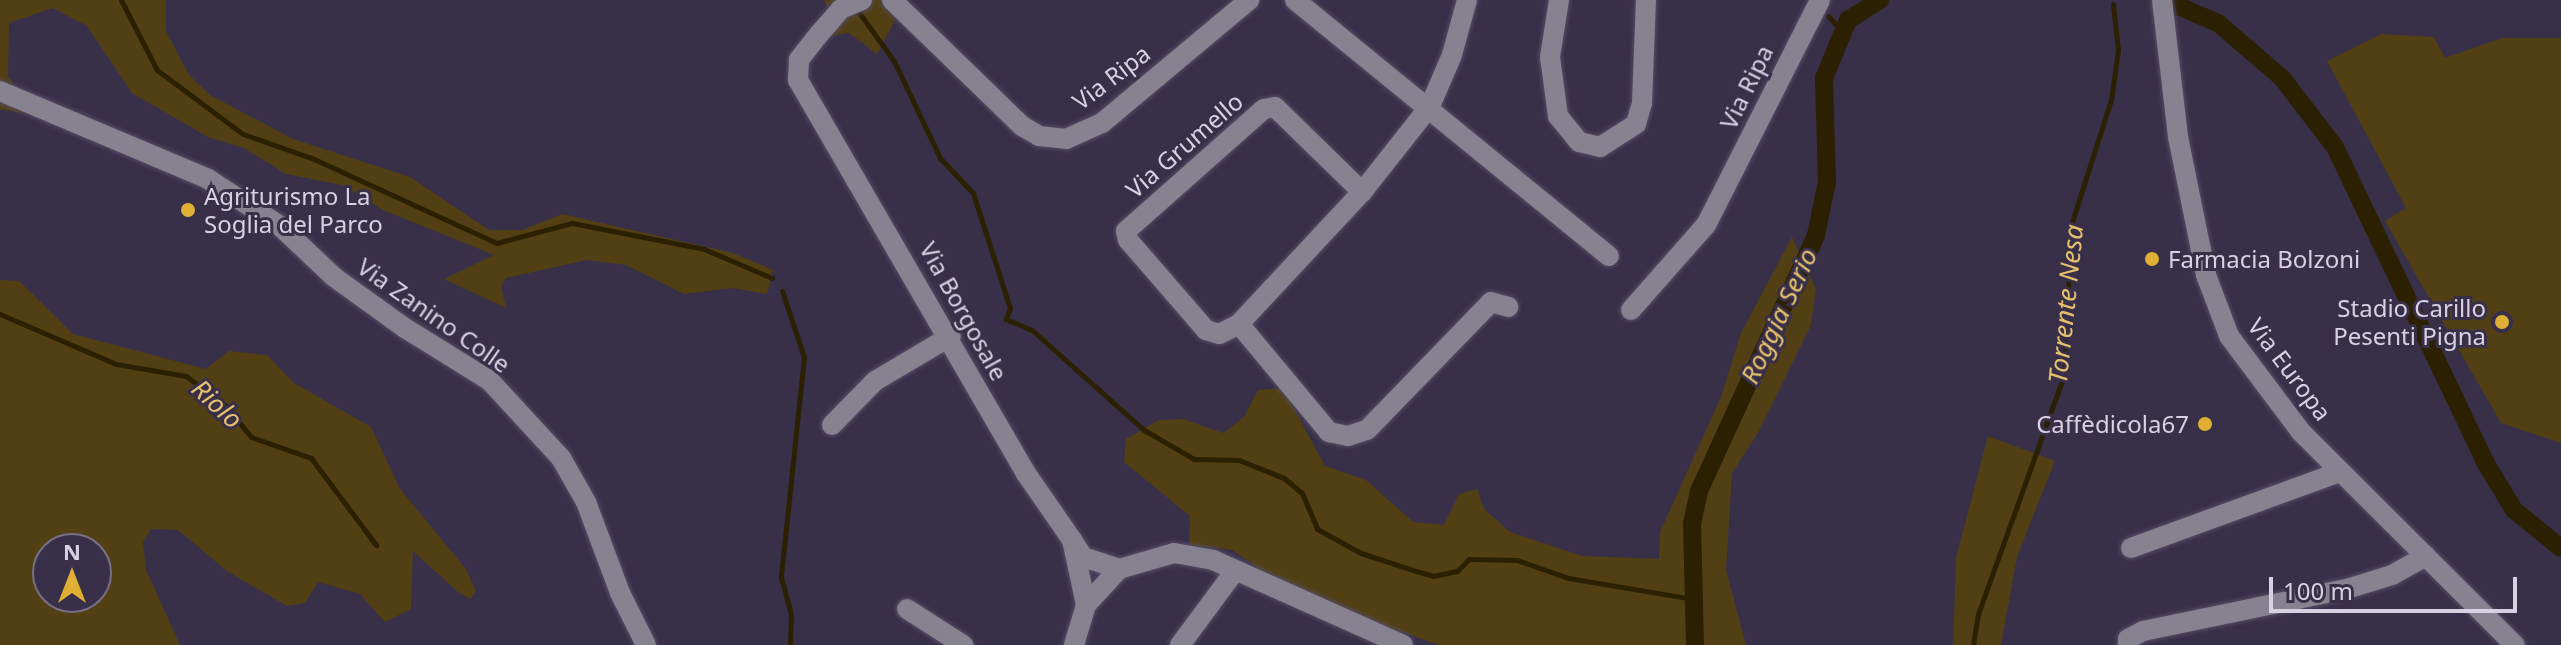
<!DOCTYPE html>
<meta charset="utf-8">
<style>
body{margin:0}
#map{position:relative;width:2561px;height:645px;overflow:hidden;background:#382f49;font-family:"Noto Sans",sans-serif}
div>[style]{position:absolute}
[style*='--x']{left:calc(var(--x)*1px);top:calc(var(--y)*1px);width:calc(var(--w)*1px);rotate:calc(var(--a)*1deg)}
.green>*{inset:0;background:#524014}
.stream>*{height:5px;margin:-2.5px;padding:0 2.5px;transform-origin:2.5px;border-radius:2.5px;background:#2c2002}
.canal>*{height:18px;margin:-9px;padding:0 9px;transform-origin:9px;border-radius:9px;background:#2c2002}
.roads{filter:drop-shadow(0 0 2px #554c65) drop-shadow(0 0 2px #554c65)}
.minor>*{height:20px;margin:-10px;padding:0 10px;transform-origin:10px;border-radius:10px;background:#86828f}
.dots>*{width:22px;height:22px;translate:-50% -50%;box-sizing:border-box;border:4px solid #382f49;border-radius:50%}
span{translate:-50% -50%;white-space:nowrap;text-align:center;line-height:1.15;-webkit-text-stroke:6px #382f49;paint-order:stroke}
.street-label{font-size:24px;color:#d7d2e3}
.poi-label{font-size:24px;color:#d7d2e3}
.left{translate:0 -50%;text-align:left}
.right{translate:-100% -50%;text-align:right}
.water-label{font-size:26px;color:#e6c16d;font-style:italic}
.north{position:absolute;left:32px;top:533px;width:80px;height:80px;box-sizing:border-box;background:#382f49;border:2px solid #787087;border-radius:50%;rotate:0deg;font-size:22px;font-weight:700;line-height:32px;text-align:center;color:#d7d2e3}
.north::after{content:'';display:block;margin:auto;width:28px;height:36px;background:#e0b034;clip-path:polygon(50% 0,100% 100%,50% 72%,0 100%)}
.scale{position:absolute;left:2269px;top:577px;width:248px;height:36px;box-sizing:border-box;border:4px solid #d7d2e3;border-top:0;padding-left:10px;font-size:24px;line-height:28px;white-space:nowrap;color:#d7d2e3;-webkit-text-stroke:6px #382f49;paint-order:stroke}
</style>
<div id="map">
<div class="green">
<div style="clip-path:polygon(0 0,166px 0,166px 31px,189px 75px,210px 95px,293px 139px,410px 177px,489px 230px,522px 230px,562px 214px,733px 253px,773px 270px,767px 294px,732px 288px,684px 294px,626px 265px,587px 260px,506px 278px,501px 286px,506px 308px,444px 279px,494px 255px,383px 210px,342px 185px,286px 174px,244px 148px,208px 137px,132px 93px,87px 26px,53px 8px,9px 23px,8px 76px,25px 100px,21px 113px,0 109px)"></div>
<div style="clip-path:polygon(824px 0,906px 0,877px 54px,849px 33px,808px 40px,829px 9px)"></div>
<div style="clip-path:polygon(2381px 34px,2434px 37px,2445px 58px,2502px 38px,2561px 38px,2561px 443px,2501px 423px,2385px 221px,2406px 208px,2327px 61px)"></div>
<div style="clip-path:polygon(1792px 237px,1816px 289px,1811px 325px,1758px 433px,1732px 473px,1726px 570px,1746px 645px,1439px 645px,1360px 617px,1264px 572px,1232px 550px,1189px 545px,1190px 516px,1124px 462px,1126px 439px,1159px 420px,1183px 419px,1223px 433px,1244px 417px,1258px 390px,1283px 388px,1325px 466px,1366px 480px,1413px 522px,1444px 525px,1459px 494px,1477px 489px,1484px 509px,1510px 532px,1582px 556px,1659px 559px,1660px 532px,1721px 397px,1741px 333px)"></div>
<div style="clip-path:polygon(evenodd,0 280px,19px 281px,73px 334px,206px 369px,229px 351px,267px 355px,294px 383px,371px 427px,400px 489px,466px 569px,476px 592px,470px 599px,458px 592px,413px 551px,411px 609px,385px 622px,360px 594px,318px 582px,305px 603px,287px 606px,227px 571px,178px 530px,151px 529px,143px 542px,146px 570px,180px 645px,0 645px,0 280px,48px 549px,96px 549px,96px 597px,48px 597px,48px 549px)"></div>
<div style="clip-path:polygon(1988px 436px,2055px 461px,2017px 557px,2001px 645px,1953px 645px,1956px 558px)"></div>
</div>
<div class="stream">
<div style="--x:121;--y:0;--w:79;--a:62.8"></div>
<div style="--x:157;--y:70;--w:107;--a:36.7"></div>
<div style="--x:243;--y:134;--w:75;--a:19.4"></div>
<div style="--x:314;--y:159;--w:201;--a:24.7"></div>
<div style="--x:497;--y:243;--w:78;--a:-14.9"></div>
<div style="--x:572;--y:223;--w:135;--a:11.1"></div>
<div style="--x:704;--y:249;--w:74;--a:23.1"></div>
<div style="--x:855;--y:7;--w:67;--a:54.2"></div>
<div style="--x:894;--y:61;--w:107;--a:64.6"></div>
<div style="--x:940;--y:158;--w:48;--a:46.7"></div>
<div style="--x:973;--y:193;--w:121;--a:72.2"></div>
<div style="--x:1010;--y:308;--w:12;--a:110"></div>
<div style="--x:1006;--y:319;--w:28;--a:23"></div>
<div style="--x:1032;--y:330;--w:150;--a:41.8"></div>
<div style="--x:1144;--y:430;--w:58;--a:30.1"></div>
<div style="--x:1194;--y:459;--w:45;--a:1.3"></div>
<div style="--x:1239;--y:460;--w:48;--a:21.8"></div>
<div style="--x:1284;--y:478;--w:23;--a:40"></div>
<div style="--x:1302;--y:493;--w:39;--a:67"></div>
<div style="--x:1317;--y:529;--w:50;--a:28.6"></div>
<div style="--x:1361;--y:553;--w:58;--a:18.1"></div>
<div style="--x:1416;--y:571;--w:18;--a:16"></div>
<div style="--x:1433;--y:576;--w:25;--a:-12"></div>
<div style="--x:1457;--y:571;--w:17;--a:-45"></div>
<div style="--x:1469;--y:559;--w:48;--a:1.2"></div>
<div style="--x:1517;--y:560;--w:54;--a:19.4"></div>
<div style="--x:1568;--y:578;--w:128;--a:9.5"></div>
<div style="--x:1828;--y:16;--w:22;--a:47"></div>
<div style="--x:782;--y:291;--w:70;--a:71.6"></div>
<div style="--x:804;--y:357;--w:221;--a:96"></div>
<div style="--x:781;--y:577;--w:38;--a:75"></div>
<div style="--x:791;--y:614;--w:31;--a:92"></div>
<div style="--x:0;--y:314;--w:126;--a:23.3"></div>
<div style="--x:116;--y:364;--w:71;--a:9.7"></div>
<div style="--x:186;--y:376;--w:50;--a:36.9"></div>
<div style="--x:226;--y:406;--w:40;--a:51"></div>
<div style="--x:251;--y:437;--w:64;--a:19.3"></div>
<div style="--x:311;--y:458;--w:109;--a:53.2"></div>
<div style="--x:376;--y:545;--w:20;--a:-127"></div>
<div style="--x:1973;--y:645;--w:31;--a:-81"></div>
<div style="--x:1978;--y:614;--w:251;--a:-70.2"></div>
<div style="--x:2063;--y:378;--w:156;--a:-86.7"></div>
<div style="--x:2072;--y:222;--w:128;--a:-72.3"></div>
<div style="--x:2111;--y:100;--w:50;--a:-82"></div>
<div style="--x:2118;--y:50;--w:46;--a:-96.2"></div>
</div>
<div class="canal">
<div style="--x:2164;--y:0;--w:59;--a:23.1"></div>
<div style="--x:2218;--y:23;--w:84;--a:40.7"></div>
<div style="--x:2282;--y:78;--w:87;--a:52.5"></div>
<div style="--x:2335;--y:147;--w:349;--a:64.5"></div>
<div style="--x:2485;--y:462;--w:56;--a:58.9"></div>
<div style="--x:2514;--y:510;--w:60;--a:39"></div>
<div style="--x:1695;--y:645;--w:121;--a:-91.4"></div>
<div style="--x:1692;--y:524;--w:34;--a:-78"></div>
<div style="--x:1699;--y:491;--w:281;--a:-65.4"></div>
<div style="--x:1816;--y:235;--w:54;--a:-78.3"></div>
<div style="--x:1827;--y:182;--w:104;--a:-91.7"></div>
<div style="--x:1824;--y:78;--w:63;--a:-67.5"></div>
<div style="--x:1848;--y:20;--w:38;--a:-32"></div>
</div>
<div class="roads">
<div class="minor">
<div style="--x:862;--y:0;--w:23;--a:157"></div>
<div style="--x:841;--y:9;--w:33;--a:131"></div>
<div style="--x:819;--y:34;--w:33;--a:128"></div>
<div style="--x:799;--y:60;--w:20;--a:93"></div>
<div style="--x:798;--y:80;--w:453;--a:59.9"></div>
<div style="--x:1025;--y:472;--w:83;--a:55.3"></div>
<div style="--x:1072;--y:540;--w:66;--a:77.8"></div>
<div style="--x:1086;--y:605;--w:42;--a:106.7"></div>
<div style="--x:892;--y:0;--w:181;--a:44.1"></div>
<div style="--x:1022;--y:126;--w:20;--a:30"></div>
<div style="--x:1039;--y:136;--w:27;--a:6"></div>
<div style="--x:1066;--y:139;--w:39;--a:-24"></div>
<div style="--x:1102;--y:123;--w:192;--a:-39.9"></div>
<div style="--x:1295;--y:0;--w:405;--a:39.2"></div>
<div style="--x:1467;--y:0;--w:57;--a:105.3"></div>
<div style="--x:1452;--y:55;--w:56;--a:113.3"></div>
<div style="--x:1430;--y:106;--w:110;--a:128.3"></div>
<div style="--x:1362;--y:192;--w:180;--a:133"></div>
<div style="--x:1239;--y:324;--w:141;--a:50.2"></div>
<div style="--x:1329;--y:432;--w:19;--a:12"></div>
<div style="--x:1348;--y:436;--w:20;--a:-18"></div>
<div style="--x:1367;--y:430;--w:178;--a:-45.9"></div>
<div style="--x:1491;--y:302;--w:18;--a:16"></div>
<div style="--x:1559;--y:0;--w:58;--a:99"></div>
<div style="--x:1550;--y:57;--w:60;--a:82.3"></div>
<div style="--x:1558;--y:116;--w:33;--a:51"></div>
<div style="--x:1579;--y:142;--w:22;--a:13"></div>
<div style="--x:1600;--y:147;--w:43;--a:-32.6"></div>
<div style="--x:1636;--y:124;--w:22;--a:-74"></div>
<div style="--x:1642;--y:103;--w:103;--a:-87.8"></div>
<div style="--x:2162;--y:0;--w:138;--a:83.3"></div>
<div style="--x:2178;--y:137;--w:141;--a:78.5"></div>
<div style="--x:2206;--y:275;--w:65;--a:69.3"></div>
<div style="--x:2229;--y:336;--w:120;--a:53.1"></div>
<div style="--x:2301;--y:432;--w:302;--a:44.9"></div>
<div style="--x:0;--y:91;--w:226;--a:22.9"></div>
<div style="--x:208;--y:179;--w:86;--a:33.1"></div>
<div style="--x:280;--y:226;--w:74;--a:43.4"></div>
<div style="--x:334;--y:277;--w:87;--a:35.7"></div>
<div style="--x:405;--y:328;--w:100;--a:31.9"></div>
<div style="--x:490;--y:381;--w:105;--a:47.3"></div>
<div style="--x:561;--y:458;--w:51;--a:60.4"></div>
<div style="--x:586;--y:502;--w:97;--a:69.5"></div>
<div style="--x:620;--y:593;--w:58;--a:63.4"></div>
<div style="--x:1631;--y:310;--w:113;--a:-48.6"></div>
<div style="--x:1706;--y:225;--w:252;--a:-63.1"></div>
<div style="--x:1239;--y:324;--w:22;--a:153"></div>
<div style="--x:1219;--y:334;--w:14;--a:-163"></div>
<div style="--x:1206;--y:330;--w:119;--a:-130.9"></div>
<div style="--x:1128;--y:240;--w:9;--a:-103"></div>
<div style="--x:1126;--y:231;--w:184;--a:-41.5"></div>
<div style="--x:1264;--y:109;--w:11;--a:-10"></div>
<div style="--x:1275;--y:107;--w:122;--a:44.3"></div>
<div style="--x:832;--y:425;--w:62;--a:-45.7"></div>
<div style="--x:875;--y:381;--w:88;--a:-30.6"></div>
<div style="--x:1072;--y:540;--w:20;--a:57"></div>
<div style="--x:1083;--y:557;--w:38;--a:18"></div>
<div style="--x:2131;--y:548;--w:222;--a:-20"></div>
<div style="--x:1086;--y:605;--w:49;--a:-47.5"></div>
<div style="--x:1119;--y:569;--w:57;--a:-16.2"></div>
<div style="--x:1174;--y:553;--w:40;--a:10"></div>
<div style="--x:1213;--y:560;--w:208;--a:24.1"></div>
<div style="--x:907;--y:609;--w:67;--a:32.7"></div>
<div style="--x:1180;--y:645;--w:92;--a:-53.4"></div>
<div style="--x:2128;--y:645;--w:6;--a:-90"></div>
<div style="--x:2128;--y:639;--w:17;--a:-28"></div>
<div style="--x:2143;--y:631;--w:211;--a:-11.7"></div>
<div style="--x:2350;--y:588;--w:44;--a:-17.2"></div>
<div style="--x:2392;--y:575;--w:39;--a:-29"></div>
</div>
</div>
<div class="dots">
<div style="left:188px;top:210px;background:#e0b034"></div>
<div style="left:2152px;top:259px;background:#e0b034"></div>
<div style="left:2502px;top:322px;background:#e0b034"></div>
<div style="left:2205px;top:424px;background:#e0b034"></div>
</div>
<div class="street-label">
<span style="left:1111px;top:77px;rotate:-37deg">Via Ripa</span>
<span style="left:1746px;top:87px;rotate:-64deg">Via Ripa</span>
<span style="left:1184px;top:145px;rotate:-41deg">Via Grumello</span>
<span style="left:964px;top:311px;rotate:61deg">Via Borgosale</span>
<span style="left:434px;top:315px;rotate:35deg">Via Zanino Colle</span>
<span style="left:2290px;top:369px;rotate:53deg">Via Europa</span>
</div>
<div class="poi-label">
<span class="left" style="left:204px;top:210px">Agriturismo La<br>Soglia del Parco</span>
<span class="left" style="left:2168px;top:259px">Farmacia Bolzoni</span>
<span class="right" style="left:2486px;top:322px">Stadio Carillo<br>Pesenti Pigna</span>
<span class="right" style="left:2189px;top:424px">Caffèdicola67</span>
</div>
<div class="water-label">
<span style="left:2066px;top:304px;rotate:-84deg">Torrente Nesa</span>
<span style="left:1779px;top:316px;rotate:-65deg">Roggia Serio</span>
<span style="left:217px;top:404px;rotate:43deg">Riolo</span>
</div>
<div class="north">N</div>
<div class="scale">100 m</div>
</div>
